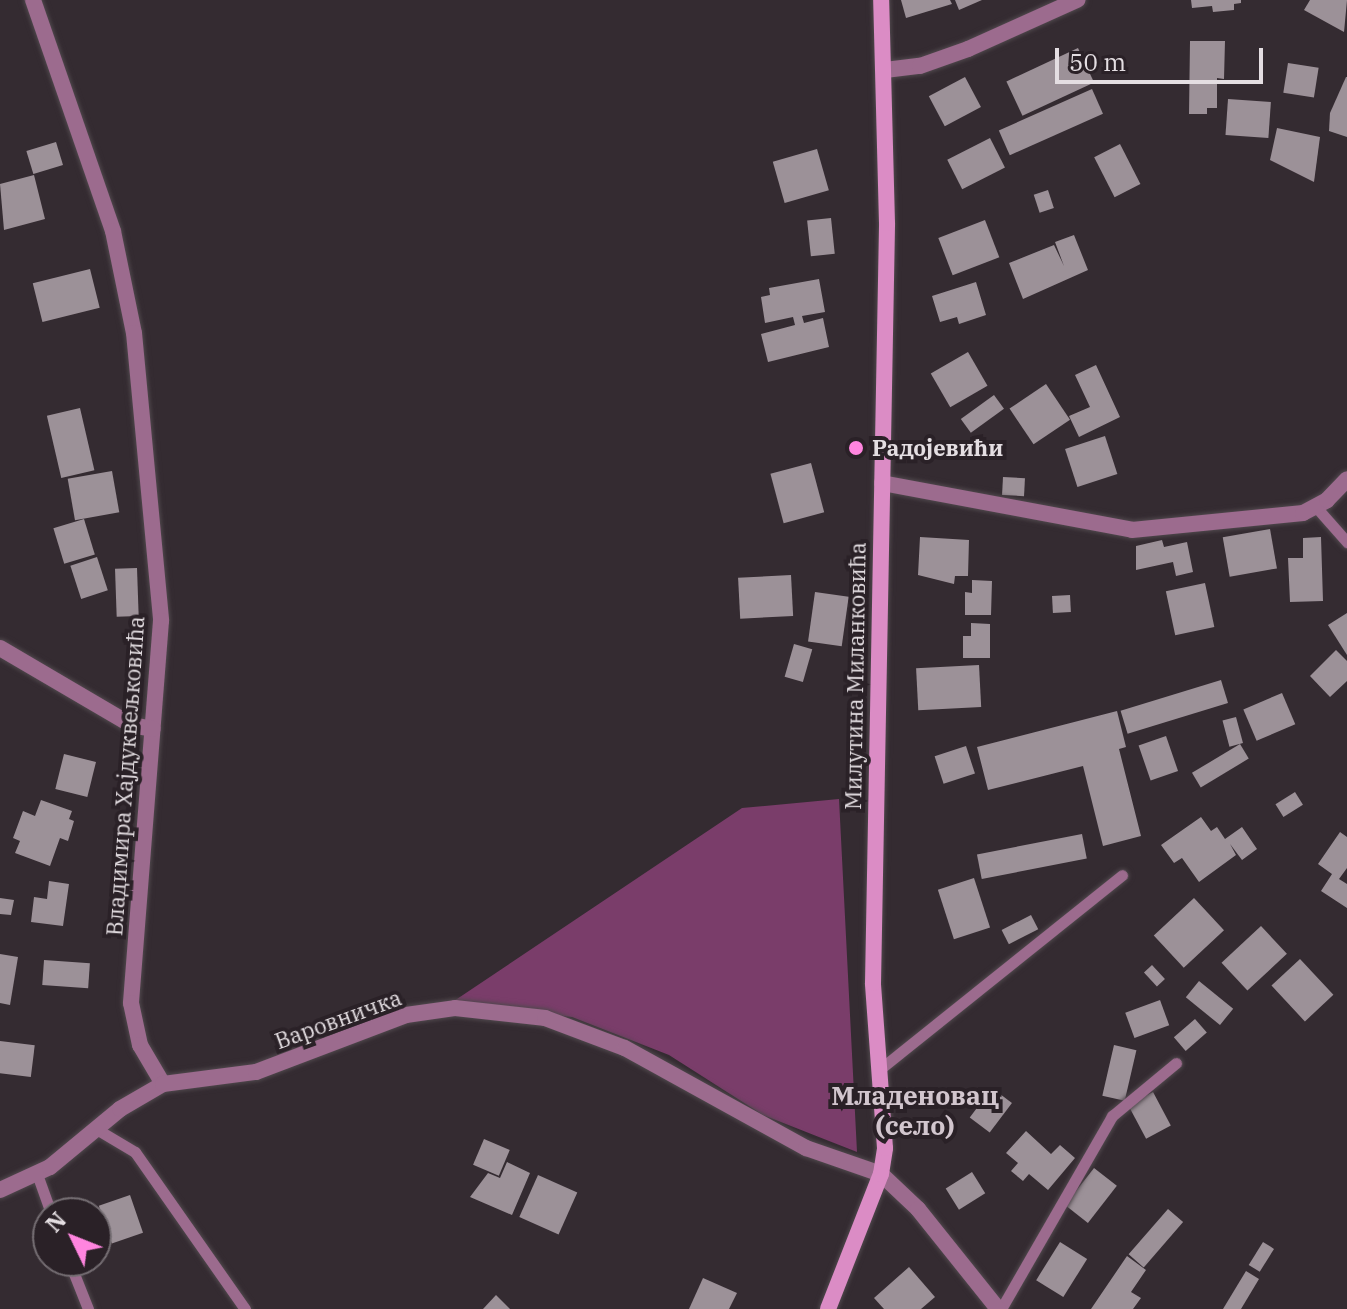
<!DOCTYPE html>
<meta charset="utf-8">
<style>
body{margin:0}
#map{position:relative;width:1347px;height:1309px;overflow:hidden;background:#342b31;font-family:"IBM Plex Serif",serif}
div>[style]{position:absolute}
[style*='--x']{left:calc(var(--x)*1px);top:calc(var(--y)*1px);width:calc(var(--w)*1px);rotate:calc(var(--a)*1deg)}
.green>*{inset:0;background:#7a3d6a}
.building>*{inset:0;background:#9c9198;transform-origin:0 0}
.roads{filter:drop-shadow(0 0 2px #50484d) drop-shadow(0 0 2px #50484d)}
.service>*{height:11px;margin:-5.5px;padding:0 5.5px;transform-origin:5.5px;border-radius:5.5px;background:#9c6b8e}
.minor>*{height:16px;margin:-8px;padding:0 8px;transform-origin:8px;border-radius:8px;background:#9c6b8e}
.tertiary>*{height:16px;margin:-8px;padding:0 8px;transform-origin:8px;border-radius:8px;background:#9c6b8e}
.secondary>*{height:16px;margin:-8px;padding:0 8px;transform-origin:8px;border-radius:8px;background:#db8cc5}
.dots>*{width:22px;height:22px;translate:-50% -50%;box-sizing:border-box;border:4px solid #2a2127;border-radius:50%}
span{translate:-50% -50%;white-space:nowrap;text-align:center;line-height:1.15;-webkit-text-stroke:8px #2a2127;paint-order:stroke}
.poi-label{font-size:22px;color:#e4dee2;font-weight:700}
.left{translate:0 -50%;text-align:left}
.street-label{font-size:22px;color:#e4dee2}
.quarter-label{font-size:26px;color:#d2c6ce;font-weight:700}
.north{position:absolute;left:32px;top:1197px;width:80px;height:80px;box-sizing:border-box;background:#2a2127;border:2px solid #746d72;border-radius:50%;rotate:313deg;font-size:22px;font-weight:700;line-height:32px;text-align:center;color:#e4dee2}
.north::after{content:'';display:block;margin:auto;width:28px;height:36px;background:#ff85df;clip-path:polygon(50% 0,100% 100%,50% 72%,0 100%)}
.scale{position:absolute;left:1055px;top:48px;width:208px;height:36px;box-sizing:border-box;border:4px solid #e4dee2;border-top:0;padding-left:10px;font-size:24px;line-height:28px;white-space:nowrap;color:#e4dee2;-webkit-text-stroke:6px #2a2127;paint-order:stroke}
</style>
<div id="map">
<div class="green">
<div style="clip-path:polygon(839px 799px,857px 1152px,763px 1115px,669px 1055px,572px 1017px,448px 1005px,742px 808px)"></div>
</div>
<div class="building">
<div style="clip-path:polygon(901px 0,950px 0,952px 4px,906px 18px)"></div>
<div style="clip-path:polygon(955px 0,982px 0,959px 10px)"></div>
<div style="clip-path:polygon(1191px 0,1241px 0,1241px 3px,1234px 4px,1234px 10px,1213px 12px,1212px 6px,1192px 8px)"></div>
<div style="clip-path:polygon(1310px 0,1347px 0,1344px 32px,1304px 10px)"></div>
<div style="clip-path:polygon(1190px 41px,1225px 41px,1224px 79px,1217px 78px,1217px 108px,1207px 108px,1207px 114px,1189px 114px)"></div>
<div style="left:1078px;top:48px;width:38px;height:79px;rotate:65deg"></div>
<div style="left:1288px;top:63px;width:31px;height:30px;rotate:9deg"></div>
<div style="left:965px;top:77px;width:34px;height:41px;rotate:62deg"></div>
<div style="clip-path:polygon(1346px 77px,1347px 77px,1347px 137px,1329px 131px,1330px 113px)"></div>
<div style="left:1092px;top:89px;width:27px;height:102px;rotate:66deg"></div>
<div style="left:1228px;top:99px;width:43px;height:36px;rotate:4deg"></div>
<div style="clip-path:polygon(1277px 128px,1320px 137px,1314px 182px,1270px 160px)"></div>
<div style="left:990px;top:138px;width:33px;height:48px;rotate:63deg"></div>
<div style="left:56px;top:142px;width:24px;height:31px;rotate:73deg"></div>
<div style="left:1120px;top:144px;width:45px;height:29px;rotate:63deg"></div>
<div style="left:817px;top:149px;width:43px;height:46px;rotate:74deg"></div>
<div style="clip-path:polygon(34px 175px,45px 219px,4px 230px,0 184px)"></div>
<div style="left:1048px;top:190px;width:19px;height:15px;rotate:72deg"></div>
<div style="left:831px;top:218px;width:36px;height:24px;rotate:84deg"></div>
<div style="left:985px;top:220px;width:40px;height:50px;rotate:69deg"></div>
<div style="clip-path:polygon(1074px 235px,1088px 270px,1023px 299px,1009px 263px,1054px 245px,1064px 266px,1055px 242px)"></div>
<div style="left:90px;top:269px;width:40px;height:59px;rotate:76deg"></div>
<div style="clip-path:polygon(819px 279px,825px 312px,802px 316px,804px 323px,823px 318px,829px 347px,768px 362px,761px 334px,795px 325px,793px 317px,765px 323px,761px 297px,770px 295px,769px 288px)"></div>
<div style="clip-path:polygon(976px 282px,986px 315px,959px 324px,957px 317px,940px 322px,932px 296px)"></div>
<div style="left:968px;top:352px;width:39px;height:43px;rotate:60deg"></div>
<div style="clip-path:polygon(1096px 365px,1120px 417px,1079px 437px,1069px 416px,1090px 407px,1075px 375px)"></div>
<div style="left:1046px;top:384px;width:43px;height:44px;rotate:56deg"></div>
<div style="left:994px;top:395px;width:17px;height:41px;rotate:54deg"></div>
<div style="left:80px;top:408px;width:64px;height:34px;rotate:77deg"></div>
<div style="left:1105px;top:436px;width:40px;height:42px;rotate:72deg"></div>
<div style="left:811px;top:463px;width:51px;height:42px;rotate:75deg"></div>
<div style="left:112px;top:471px;width:42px;height:45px;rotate:80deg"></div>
<div style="left:1003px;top:477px;width:22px;height:18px;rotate:3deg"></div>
<div style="left:84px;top:519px;width:37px;height:32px;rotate:73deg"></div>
<div style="left:1270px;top:529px;width:40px;height:48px;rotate:80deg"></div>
<div style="clip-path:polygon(920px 537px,969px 540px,968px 576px,955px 576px,954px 584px,918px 575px)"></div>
<div style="clip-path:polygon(1321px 537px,1323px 601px,1290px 602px,1288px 558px,1303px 558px,1303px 538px)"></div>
<div style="clip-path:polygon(1162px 540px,1164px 547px,1187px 542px,1193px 572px,1176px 576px,1173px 562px,1136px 570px,1136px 546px)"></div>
<div style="left:97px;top:557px;width:35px;height:28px;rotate:72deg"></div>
<div style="left:137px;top:568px;width:48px;height:22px;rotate:88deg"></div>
<div style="left:791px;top:575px;width:41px;height:53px;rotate:87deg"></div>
<div style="clip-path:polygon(972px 580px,992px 581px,991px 615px,965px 615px,965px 592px,972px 593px)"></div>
<div style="left:1205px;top:583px;width:45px;height:40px;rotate:78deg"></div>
<div style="left:815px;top:592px;width:34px;height:50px;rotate:8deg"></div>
<div style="left:1070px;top:595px;width:17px;height:18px;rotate:87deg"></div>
<div style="clip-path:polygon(1347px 613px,1347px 655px,1328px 625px)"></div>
<div style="clip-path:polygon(971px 623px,990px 624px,990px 658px,963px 658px,963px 636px,971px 636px)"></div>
<div style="left:794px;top:644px;width:19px;height:34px;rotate:16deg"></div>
<div style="clip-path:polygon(1336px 650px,1347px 661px,1347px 681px,1330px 697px,1310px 676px)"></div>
<div style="left:979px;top:665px;width:42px;height:63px;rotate:87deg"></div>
<div style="left:1221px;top:680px;width:24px;height:105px;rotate:73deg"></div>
<div style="left:1282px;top:693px;width:34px;height:42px;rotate:67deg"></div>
<div style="clip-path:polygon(1117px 711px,1126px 747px,1119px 749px,1141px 836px,1103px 846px,1083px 766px,988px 790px,977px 747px)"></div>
<div style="left:1236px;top:717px;width:27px;height:14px;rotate:75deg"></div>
<div style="left:1166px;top:736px;width:37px;height:29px;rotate:71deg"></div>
<div style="left:1240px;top:744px;width:17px;height:56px;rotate:59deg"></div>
<div style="left:966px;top:746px;width:29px;height:33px;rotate:72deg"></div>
<div style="left:64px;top:754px;width:33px;height:36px;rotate:14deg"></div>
<div style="left:1295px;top:792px;width:15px;height:23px;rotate:58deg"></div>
<div style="clip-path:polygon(41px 800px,72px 811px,69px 819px,74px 821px,68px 841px,60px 838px,50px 866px,15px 853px,20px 841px,13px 838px,23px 811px,35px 816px)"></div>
<div style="clip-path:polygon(1201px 817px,1211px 831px,1217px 827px,1225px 839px,1242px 827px,1257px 849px,1242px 860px,1230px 844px,1236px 855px,1199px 882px,1182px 858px,1174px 863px,1161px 845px)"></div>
<div style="clip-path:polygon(1340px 832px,1347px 837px,1347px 868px,1339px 879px,1347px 884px,1347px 908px,1321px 891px,1332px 874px,1318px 864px)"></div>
<div style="left:1082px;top:834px;width:25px;height:107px;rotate:79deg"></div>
<div style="left:974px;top:878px;width:52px;height:38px;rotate:72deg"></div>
<div style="clip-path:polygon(49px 881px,69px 884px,63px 926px,31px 922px,34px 897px,47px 899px)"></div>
<div style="clip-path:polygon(0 898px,14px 900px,11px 915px,0 914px)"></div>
<div style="left:1194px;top:898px;width:44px;height:55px;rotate:47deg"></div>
<div style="left:1031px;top:915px;width:16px;height:33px;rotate:63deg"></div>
<div style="left:1261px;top:926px;width:38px;height:54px;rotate:47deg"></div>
<div style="clip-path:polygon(0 954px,18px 957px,10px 1005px,0 1003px)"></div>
<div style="left:1300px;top:959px;width:49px;height:39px;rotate:47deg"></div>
<div style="left:44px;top:960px;width:46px;height:25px;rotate:4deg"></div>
<div style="left:1152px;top:965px;width:19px;height:11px;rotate:47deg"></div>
<div style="left:1199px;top:981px;width:44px;height:21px;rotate:39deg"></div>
<div style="left:1160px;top:1000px;width:27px;height:37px;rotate:70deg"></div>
<div style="left:1195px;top:1019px;width:18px;height:28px;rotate:49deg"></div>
<div style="left:0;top:1041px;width:35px;height:32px;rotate:7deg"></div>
<div style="left:1114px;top:1045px;width:23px;height:52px;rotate:13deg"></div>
<div style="left:992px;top:1088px;width:25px;height:37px;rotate:37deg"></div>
<div style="left:1153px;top:1092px;width:38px;height:28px;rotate:62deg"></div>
<div style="clip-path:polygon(1026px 1131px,1051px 1154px,1060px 1145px,1075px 1158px,1048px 1190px,1029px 1174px,1023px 1181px,1011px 1171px,1018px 1163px,1006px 1153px)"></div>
<div style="left:484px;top:1139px;width:28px;height:28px;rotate:23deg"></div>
<div style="clip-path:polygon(507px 1162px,530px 1173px,512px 1215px,470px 1197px,488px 1173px,500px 1178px)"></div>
<div style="left:1094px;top:1168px;width:29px;height:47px;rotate:38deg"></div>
<div style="left:972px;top:1172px;width:25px;height:31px;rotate:58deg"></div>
<div style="left:538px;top:1175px;width:43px;height:46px;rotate:24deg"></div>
<div style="left:130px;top:1195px;width:40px;height:33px;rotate:71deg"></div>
<div style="left:1168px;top:1209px;width:20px;height:60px;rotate:41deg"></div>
<div style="left:1060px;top:1242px;width:32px;height:45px;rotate:32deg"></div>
<div style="left:1263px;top:1242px;width:13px;height:27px;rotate:32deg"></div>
<div style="clip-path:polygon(1127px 1256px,1146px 1270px,1131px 1292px,1141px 1298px,1133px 1309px,1091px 1309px)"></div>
<div style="clip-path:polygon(909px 1267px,935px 1297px,921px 1309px,884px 1309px,874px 1298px)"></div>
<div style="clip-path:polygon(1246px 1271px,1259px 1279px,1241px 1309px,1223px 1309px)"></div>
<div style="clip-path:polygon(703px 1278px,737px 1293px,729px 1309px,689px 1309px)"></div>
<div style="clip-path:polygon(496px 1295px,510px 1309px,483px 1309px)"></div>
</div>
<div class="roads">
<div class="service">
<div style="--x:1316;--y:507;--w:47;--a:48.5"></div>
<div style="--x:880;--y:1069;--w:310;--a:-38.7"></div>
<div style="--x:98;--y:1130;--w:43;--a:30.7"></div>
<div style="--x:135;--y:1152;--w:192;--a:55"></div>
<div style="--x:37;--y:1174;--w:41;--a:70.3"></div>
<div style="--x:69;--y:1261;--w:52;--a:68.4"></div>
<div style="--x:1001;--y:1309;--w:223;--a:-60.1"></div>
<div style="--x:1112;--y:1116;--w:83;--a:-39.6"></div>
</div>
<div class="minor">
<div style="--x:33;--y:0;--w:244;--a:70.9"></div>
<div style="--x:113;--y:231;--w:104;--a:78.4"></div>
<div style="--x:134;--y:333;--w:289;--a:84.6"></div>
<div style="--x:161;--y:621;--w:383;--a:94.5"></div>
<div style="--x:131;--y:1003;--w:43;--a:77.9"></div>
<div style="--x:140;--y:1045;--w:45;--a:59.5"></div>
<div style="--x:885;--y:70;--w:35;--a:-7"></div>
<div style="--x:920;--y:66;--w:51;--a:-19.5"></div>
<div style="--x:968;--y:49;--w:120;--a:-24.2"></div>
<div style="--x:882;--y:483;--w:254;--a:10.6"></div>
<div style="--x:1132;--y:530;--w:172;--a:-5.7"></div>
<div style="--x:1303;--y:513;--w:27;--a:-28"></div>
<div style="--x:1327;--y:500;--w:29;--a:-46"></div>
<div style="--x:0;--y:648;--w:152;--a:30.4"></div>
<div style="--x:131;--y:725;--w:22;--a:10"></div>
<div style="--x:0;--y:1190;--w:55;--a:-24.7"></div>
<div style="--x:50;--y:1167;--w:91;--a:-39.6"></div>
<div style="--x:120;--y:1109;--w:50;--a:-30.2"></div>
<div style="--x:163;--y:1084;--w:94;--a:-7.4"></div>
<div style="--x:256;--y:1072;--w:160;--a:-20.8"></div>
<div style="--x:406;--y:1015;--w:49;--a:-8.1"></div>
<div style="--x:455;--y:1008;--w:91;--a:6.3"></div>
<div style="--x:545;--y:1018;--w:85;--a:20.6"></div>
<div style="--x:625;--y:1048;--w:207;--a:28.9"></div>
<div style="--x:806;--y:1148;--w:79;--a:19.1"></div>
</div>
<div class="tertiary">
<div style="--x:881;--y:1174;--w:51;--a:43.4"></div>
<div style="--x:918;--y:1209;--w:128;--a:51.3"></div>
</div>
<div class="secondary">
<div style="--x:828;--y:1309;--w:145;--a:-68.6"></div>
<div style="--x:881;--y:1174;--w:26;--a:-81"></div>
<div style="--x:885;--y:1148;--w:165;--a:-94.2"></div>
<div style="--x:873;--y:983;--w:760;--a:-88.94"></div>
<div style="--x:887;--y:223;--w:223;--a:-91.5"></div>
</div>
</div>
<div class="dots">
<div style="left:856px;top:448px;background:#ff85df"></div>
</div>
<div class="poi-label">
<span class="left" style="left:872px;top:448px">Радојевићи</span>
</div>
<div class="street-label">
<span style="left:855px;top:676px;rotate:-89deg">Милутина Миланковића</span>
<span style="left:125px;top:776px;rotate:-86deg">Владимира Хајдуквељковића</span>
<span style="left:338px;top:1019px;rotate:-20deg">Варовничка</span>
</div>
<div class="quarter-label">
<span style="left:915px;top:1111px">Младеновац<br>(село)</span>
</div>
<div class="north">N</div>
<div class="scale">50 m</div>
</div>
